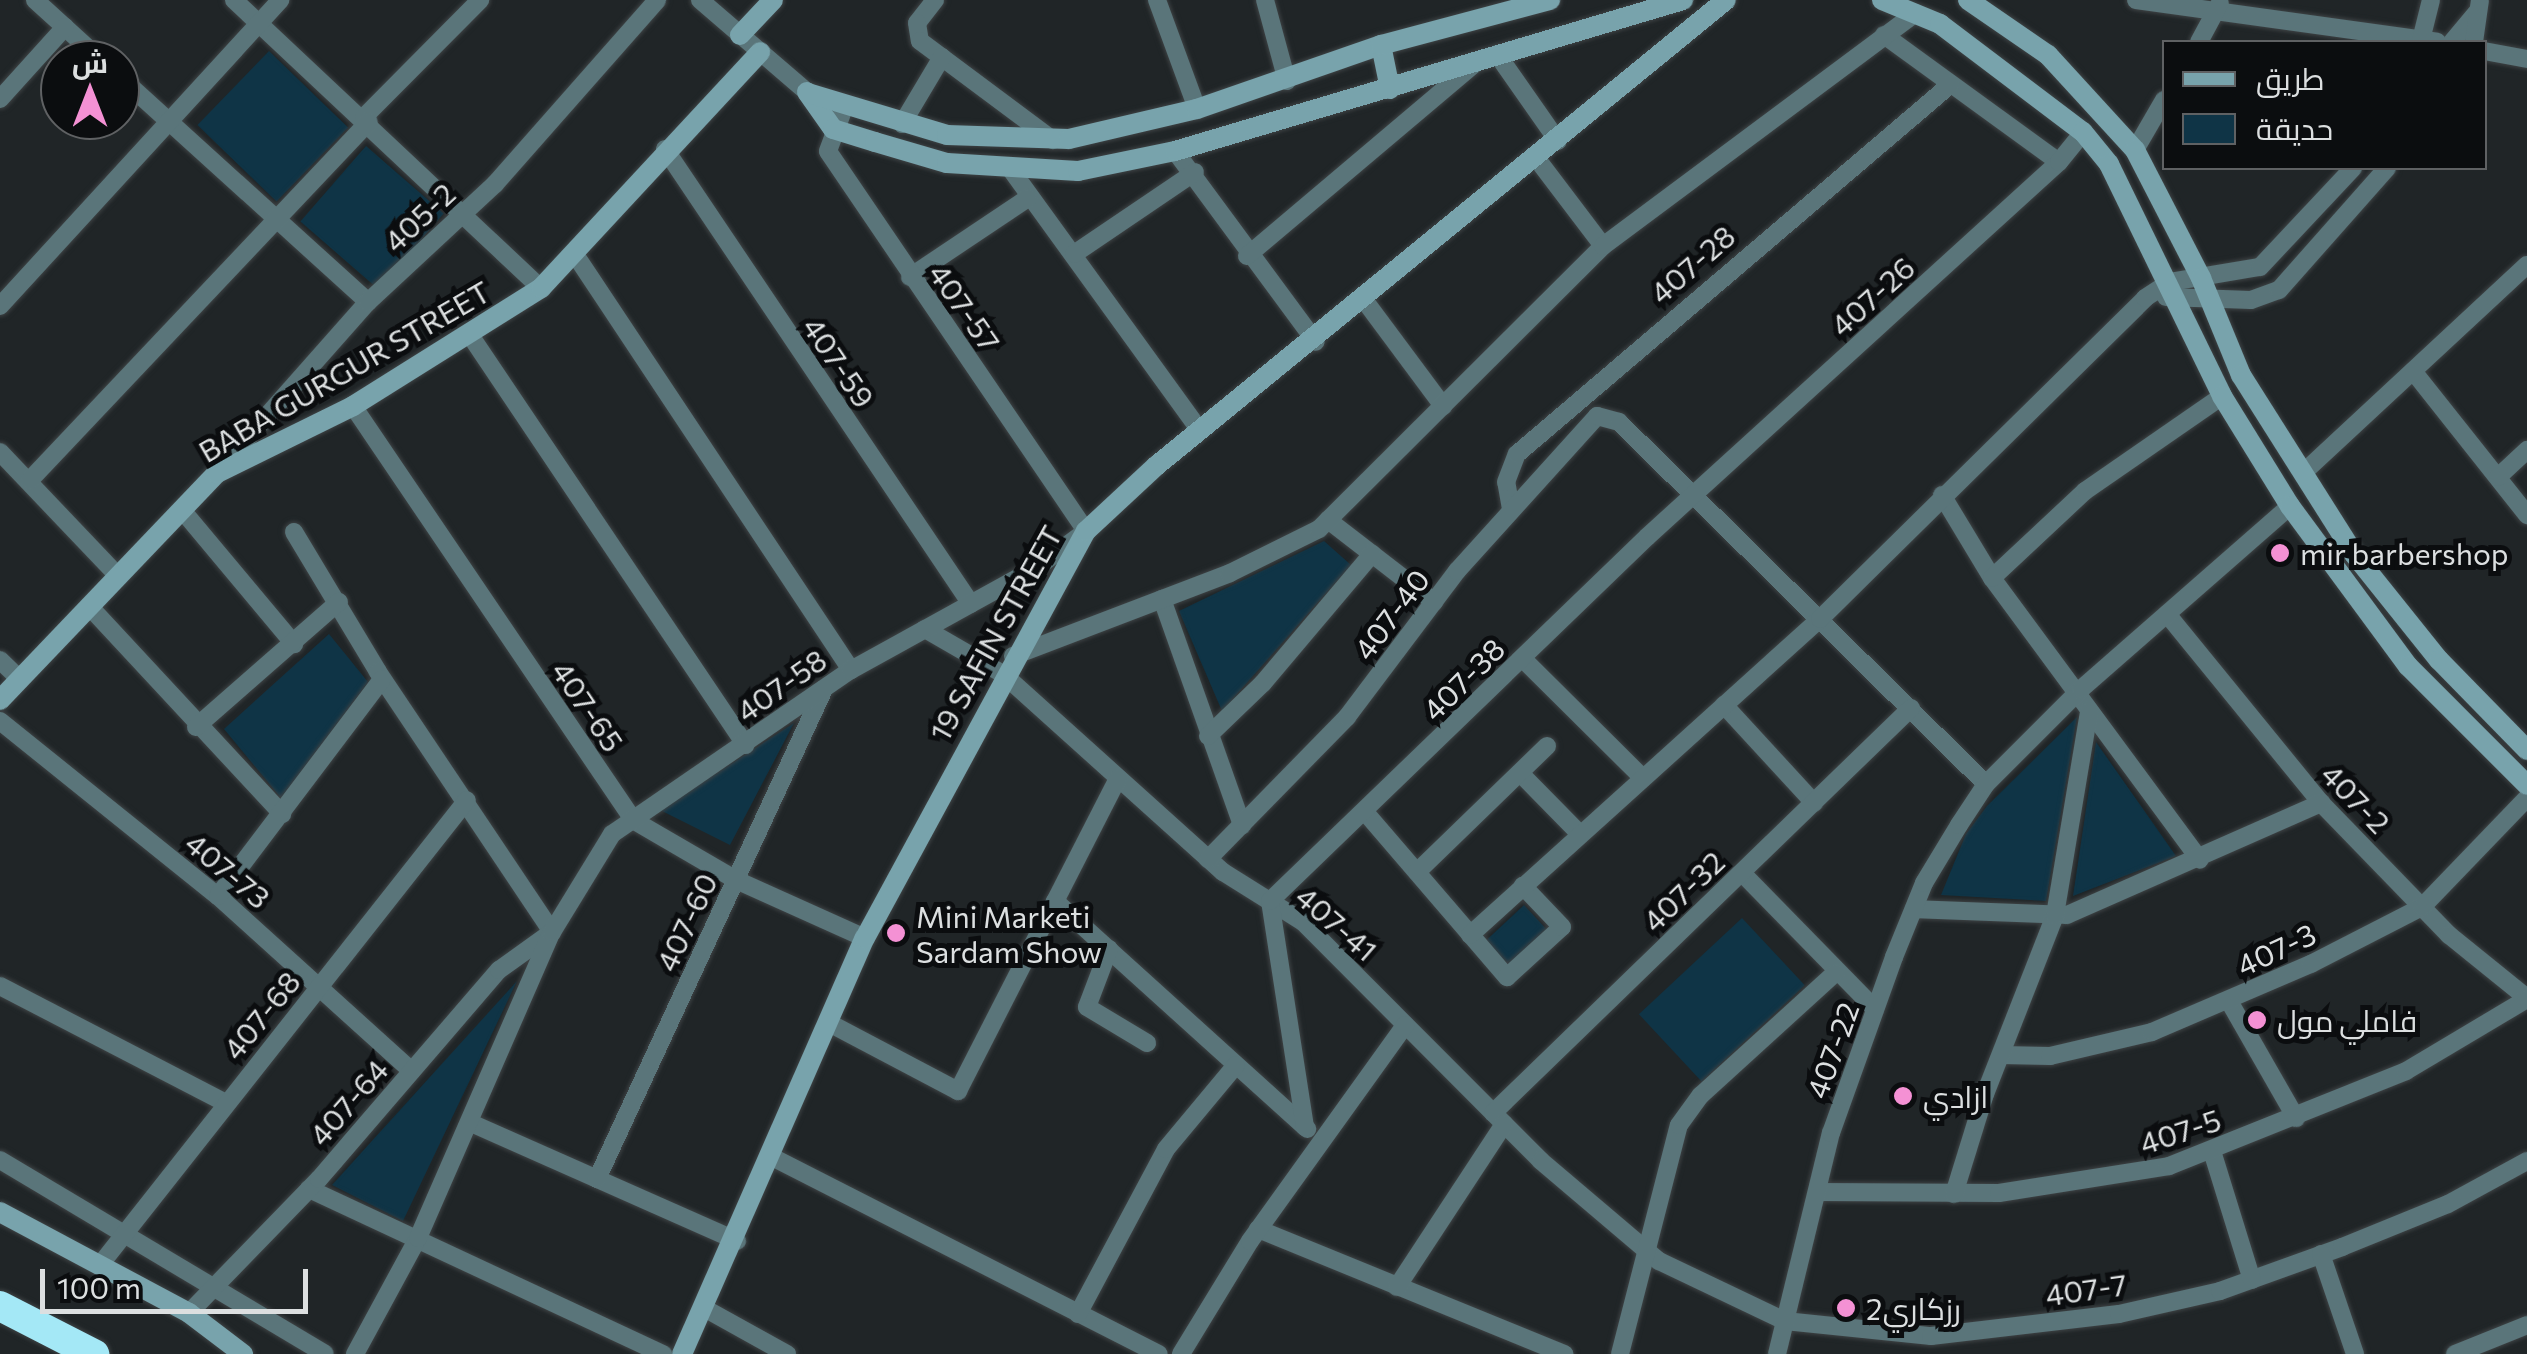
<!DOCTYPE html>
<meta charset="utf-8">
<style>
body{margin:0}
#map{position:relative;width:2527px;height:1354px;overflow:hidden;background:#202527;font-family:Commissioner,Cairo,sans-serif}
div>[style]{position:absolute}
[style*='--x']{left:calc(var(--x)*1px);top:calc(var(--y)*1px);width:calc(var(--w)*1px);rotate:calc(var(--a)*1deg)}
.green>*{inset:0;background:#0f3446;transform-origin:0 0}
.roads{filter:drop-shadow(0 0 2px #3e4345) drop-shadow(0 0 2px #3e4345)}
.street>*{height:18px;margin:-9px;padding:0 9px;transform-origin:9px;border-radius:9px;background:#5a757a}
.secondary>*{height:20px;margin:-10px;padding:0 10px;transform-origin:10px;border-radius:10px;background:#78a3ac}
.highway>*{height:30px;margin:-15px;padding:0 15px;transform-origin:15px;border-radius:15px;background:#a4e8f6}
.dots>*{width:28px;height:28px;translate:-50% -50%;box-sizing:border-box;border:5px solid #0b0d0f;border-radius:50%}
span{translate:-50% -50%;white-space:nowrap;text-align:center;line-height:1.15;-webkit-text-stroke:10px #0b0d0f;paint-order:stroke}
.street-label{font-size:30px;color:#dcdfe0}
.poi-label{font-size:30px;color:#dcdfe0}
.left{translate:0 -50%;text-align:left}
.legend{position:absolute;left:2162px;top:40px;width:325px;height:130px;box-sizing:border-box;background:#0b0d0f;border:2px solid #5f6163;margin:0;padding:12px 18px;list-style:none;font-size:30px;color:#dcdfe0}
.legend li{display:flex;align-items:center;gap:20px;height:50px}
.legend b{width:50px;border:2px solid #5f6163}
.north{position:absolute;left:40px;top:40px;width:100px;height:100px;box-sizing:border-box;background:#0b0d0f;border:2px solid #5f6163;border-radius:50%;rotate:0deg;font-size:28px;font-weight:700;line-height:40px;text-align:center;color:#dcdfe0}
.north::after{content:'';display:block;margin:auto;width:35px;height:45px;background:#f491d4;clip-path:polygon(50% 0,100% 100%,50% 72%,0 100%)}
.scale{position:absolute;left:40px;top:1269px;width:268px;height:45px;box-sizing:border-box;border:5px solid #dcdfe0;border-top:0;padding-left:12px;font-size:30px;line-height:35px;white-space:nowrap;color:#dcdfe0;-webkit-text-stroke:8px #0b0d0f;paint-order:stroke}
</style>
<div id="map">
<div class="green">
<div style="left:269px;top:51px;width:110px;height:103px;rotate:44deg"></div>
<div style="left:366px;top:146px;width:103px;height:100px;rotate:41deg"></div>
<div style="clip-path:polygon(1324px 541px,1351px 565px,1222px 711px,1179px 611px)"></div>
<div style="clip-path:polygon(329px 634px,368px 682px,281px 798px,224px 729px)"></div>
<div style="clip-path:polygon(2077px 717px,2046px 901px,1941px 895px,1966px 834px,1987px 806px)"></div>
<div style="clip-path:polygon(794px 723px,730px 845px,660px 810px)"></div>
<div style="clip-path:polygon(2096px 742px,2176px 856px,2073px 896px)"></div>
<div style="left:1524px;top:905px;width:33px;height:52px;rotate:47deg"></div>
<div style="left:1742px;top:918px;width:92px;height:141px;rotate:47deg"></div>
<div style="clip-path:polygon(517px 981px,403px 1221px,332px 1185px)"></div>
</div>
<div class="roads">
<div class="street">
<div style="--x:35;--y:0;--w:89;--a:42.3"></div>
<div style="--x:234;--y:0;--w:421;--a:43.2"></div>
<div style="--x:700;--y:0;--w:141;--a:40.7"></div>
<div style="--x:935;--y:0;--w:29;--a:128"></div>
<div style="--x:917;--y:23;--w:18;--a:81"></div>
<div style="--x:920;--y:41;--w:166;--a:36.7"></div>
<div style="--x:1157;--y:0;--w:116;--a:69.8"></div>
<div style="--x:1265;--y:0;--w:84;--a:74.8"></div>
<div style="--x:2136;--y:0;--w:304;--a:7.9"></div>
<div style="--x:1884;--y:35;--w:216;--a:36"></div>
<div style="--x:2421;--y:40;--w:41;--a:-76"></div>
<div style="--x:2199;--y:42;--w:44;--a:-61.7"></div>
<div style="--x:2452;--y:42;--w:39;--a:-50"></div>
<div style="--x:2474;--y:42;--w:42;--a:-81.9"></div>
<div style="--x:2484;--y:51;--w:44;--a:10.5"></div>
<div style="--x:1497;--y:54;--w:106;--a:55"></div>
<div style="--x:120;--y:77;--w:335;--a:42.2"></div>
<div style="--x:0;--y:99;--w:97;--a:-47.9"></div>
<div style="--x:364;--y:117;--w:165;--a:-45.2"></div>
<div style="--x:902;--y:124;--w:78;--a:-59.2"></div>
<div style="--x:665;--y:149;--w:548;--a:56.08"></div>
<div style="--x:2135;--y:150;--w:58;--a:-59.9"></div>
<div style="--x:1175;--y:151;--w:237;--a:53.6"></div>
<div style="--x:1537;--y:159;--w:109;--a:52.8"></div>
<div style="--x:1012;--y:171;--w:321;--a:54.1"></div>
<div style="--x:1074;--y:254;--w:146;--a:-34.1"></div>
<div style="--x:576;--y:256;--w:497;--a:56.4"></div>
<div style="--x:1247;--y:256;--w:302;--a:-40.2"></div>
<div style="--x:910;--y:277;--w:142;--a:-33.8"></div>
<div style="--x:2166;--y:297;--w:85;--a:2"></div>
<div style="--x:2251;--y:300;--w:30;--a:-20"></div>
<div style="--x:2279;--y:290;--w:163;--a:-48.5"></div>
<div style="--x:1365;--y:301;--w:131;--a:53.4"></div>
<div style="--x:0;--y:306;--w:415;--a:-47.5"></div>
<div style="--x:470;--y:335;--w:494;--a:56.1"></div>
<div style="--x:2413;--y:371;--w:184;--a:51.6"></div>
<div style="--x:353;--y:406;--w:500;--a:55.9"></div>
<div style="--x:633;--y:820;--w:119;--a:30.2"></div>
<div style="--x:736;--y:880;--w:141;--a:24.2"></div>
<div style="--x:0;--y:452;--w:171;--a:46.4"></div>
<div style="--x:220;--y:469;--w:223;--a:-48.5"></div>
<div style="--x:368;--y:302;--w:173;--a:-42.9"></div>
<div style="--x:495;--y:184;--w:245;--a:-48.6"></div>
<div style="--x:2304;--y:472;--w:304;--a:-42.9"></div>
<div style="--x:2498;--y:477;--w:40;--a:-43"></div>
<div style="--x:30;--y:480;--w:493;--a:-46.6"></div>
<div style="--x:1942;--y:495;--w:97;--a:58.9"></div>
<div style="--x:1992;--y:578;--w:350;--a:53.6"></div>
<div style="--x:1511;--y:509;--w:27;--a:-100"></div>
<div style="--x:1506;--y:482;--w:30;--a:-69"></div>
<div style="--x:1517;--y:454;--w:570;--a:-40.45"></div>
<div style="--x:182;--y:510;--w:175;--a:50.1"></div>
<div style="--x:1328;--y:520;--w:134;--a:37.7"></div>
<div style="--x:294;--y:532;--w:163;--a:59"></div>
<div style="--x:378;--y:672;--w:313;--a:56.2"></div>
<div style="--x:1992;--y:578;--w:127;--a:-43.1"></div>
<div style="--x:2085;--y:491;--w:167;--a:-34.7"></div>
<div style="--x:1162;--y:599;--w:240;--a:70.5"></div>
<div style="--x:89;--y:606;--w:284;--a:47.1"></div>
<div style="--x:2167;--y:614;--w:244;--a:50.8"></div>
<div style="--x:2321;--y:803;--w:184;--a:45.9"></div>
<div style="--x:2449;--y:935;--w:100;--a:38.9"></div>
<div style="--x:925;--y:629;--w:90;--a:30"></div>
<div style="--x:1003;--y:674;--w:296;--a:42"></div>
<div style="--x:1223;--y:872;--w:94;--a:32"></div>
<div style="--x:1303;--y:922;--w:337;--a:45.1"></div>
<div style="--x:1541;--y:1161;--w:155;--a:40.3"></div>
<div style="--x:1659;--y:1261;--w:140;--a:25.5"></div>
<div style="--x:1785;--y:1321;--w:147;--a:5.9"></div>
<div style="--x:1931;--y:1336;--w:189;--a:-6.7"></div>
<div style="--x:2119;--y:1314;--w:104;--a:-12.8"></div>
<div style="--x:2220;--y:1291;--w:130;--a:-19.8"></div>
<div style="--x:2342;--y:1247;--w:114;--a:-22.1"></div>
<div style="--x:2448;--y:1204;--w:90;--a:-28.6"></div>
<div style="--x:1013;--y:656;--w:232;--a:-20.9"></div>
<div style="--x:1230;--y:573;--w:99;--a:-26.3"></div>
<div style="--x:1319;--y:529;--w:401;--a:-44.9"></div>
<div style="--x:1603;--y:246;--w:390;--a:-36.7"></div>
<div style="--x:1523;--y:659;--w:168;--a:44.8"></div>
<div style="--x:0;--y:660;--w:28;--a:44"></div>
<div style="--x:1724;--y:705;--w:133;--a:47.4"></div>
<div style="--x:0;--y:721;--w:280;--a:38.8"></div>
<div style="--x:218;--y:896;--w:261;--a:42.1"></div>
<div style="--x:196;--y:727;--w:190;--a:-41.2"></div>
<div style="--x:1208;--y:736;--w:76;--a:-43.9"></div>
<div style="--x:1263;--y:683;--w:169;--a:-49.8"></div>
<div style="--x:1520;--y:773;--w:86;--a:45.5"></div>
<div style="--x:1365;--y:812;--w:218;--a:49.3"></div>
<div style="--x:1507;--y:977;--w:74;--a:-42.3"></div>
<div style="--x:1562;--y:927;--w:57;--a:-133.6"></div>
<div style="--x:1208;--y:859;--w:199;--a:-45.6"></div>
<div style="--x:1347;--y:717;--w:183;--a:-53"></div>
<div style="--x:1457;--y:571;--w:209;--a:-47.9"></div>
<div style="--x:1597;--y:416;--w:23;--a:15"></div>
<div style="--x:1619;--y:422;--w:515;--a:44.61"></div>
<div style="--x:1417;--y:872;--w:181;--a:-44.1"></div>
<div style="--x:1742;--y:873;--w:190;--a:45.6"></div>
<div style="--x:218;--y:896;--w:272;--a:-52.9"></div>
<div style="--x:1055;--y:901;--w:340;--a:42.1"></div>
<div style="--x:1914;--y:909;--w:153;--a:2.2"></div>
<div style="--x:2067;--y:915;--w:278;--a:-23.8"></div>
<div style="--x:1470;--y:935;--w:472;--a:-42.1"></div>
<div style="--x:1820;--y:619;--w:457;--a:-44.6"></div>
<div style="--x:2145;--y:298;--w:30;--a:-33"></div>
<div style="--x:2170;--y:282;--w:91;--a:-9.5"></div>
<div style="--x:2260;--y:267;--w:136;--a:-46.8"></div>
<div style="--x:1109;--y:949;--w:62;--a:110.8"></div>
<div style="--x:1087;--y:1007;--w:70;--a:31"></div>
<div style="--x:0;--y:986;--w:254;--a:27.4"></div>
<div style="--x:2229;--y:1001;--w:135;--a:60.2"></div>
<div style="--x:829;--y:1023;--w:146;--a:27.8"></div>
<div style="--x:958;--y:1091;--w:351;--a:-62.9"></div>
<div style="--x:2001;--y:1055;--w:49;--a:1.2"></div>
<div style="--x:2050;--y:1056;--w:105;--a:-13.2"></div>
<div style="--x:2152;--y:1032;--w:173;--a:-23.2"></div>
<div style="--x:2311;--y:964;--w:125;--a:-27.2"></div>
<div style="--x:2422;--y:907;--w:151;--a:-46.1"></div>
<div style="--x:1493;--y:1113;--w:582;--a:-44.1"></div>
<div style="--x:471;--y:1123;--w:291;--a:23.9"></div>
<div style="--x:1305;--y:1127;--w:229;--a:-98.8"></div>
<div style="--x:1270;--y:901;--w:524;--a:-43.99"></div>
<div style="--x:1647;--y:537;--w:557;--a:-42.31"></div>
<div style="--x:2059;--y:162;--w:38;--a:-51"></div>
<div style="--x:2212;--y:1151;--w:135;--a:72.8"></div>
<div style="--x:772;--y:1157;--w:434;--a:27"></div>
<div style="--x:0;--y:1160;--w:378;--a:30.8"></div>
<div style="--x:597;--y:1179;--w:540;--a:-65.14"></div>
<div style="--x:309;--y:1189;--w:391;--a:25"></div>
<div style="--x:1817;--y:1192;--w:182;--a:0.3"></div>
<div style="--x:1999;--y:1193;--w:172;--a:-9"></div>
<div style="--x:2169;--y:1166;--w:255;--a:-21.8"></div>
<div style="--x:2406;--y:1071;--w:141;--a:-30.8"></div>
<div style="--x:1954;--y:1194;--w:105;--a:-72.8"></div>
<div style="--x:1985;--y:1094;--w:192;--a:-68.6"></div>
<div style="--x:2055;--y:915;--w:207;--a:-80.5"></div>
<div style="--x:1258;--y:1229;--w:331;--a:22.2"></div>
<div style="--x:2321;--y:1254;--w:106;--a:71.2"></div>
<div style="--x:100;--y:1265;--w:592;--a:-51.72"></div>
<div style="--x:1397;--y:1287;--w:195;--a:-56.7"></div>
<div style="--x:704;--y:1308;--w:95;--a:29"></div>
<div style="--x:189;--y:1313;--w:187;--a:-45.9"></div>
<div style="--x:319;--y:1179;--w:276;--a:-49.3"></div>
<div style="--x:499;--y:970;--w:65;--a:-35.6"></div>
<div style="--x:1078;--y:1314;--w:187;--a:-61.9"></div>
<div style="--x:1166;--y:1149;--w:109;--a:-50.2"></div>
<div style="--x:355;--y:1354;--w:132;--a:-61.5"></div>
<div style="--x:418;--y:1238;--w:334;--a:-66.4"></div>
<div style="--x:552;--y:932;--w:115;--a:-58.5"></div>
<div style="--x:612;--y:834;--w:290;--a:-34.5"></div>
<div style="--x:851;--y:670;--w:211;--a:-28.9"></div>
<div style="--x:1036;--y:568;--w:62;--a:-36.5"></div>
<div style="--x:1086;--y:531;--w:459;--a:-124.2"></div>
<div style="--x:828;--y:151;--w:46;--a:-69.6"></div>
<div style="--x:1181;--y:1354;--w:132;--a:-58.6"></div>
<div style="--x:1250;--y:1241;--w:266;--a:-54.3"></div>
<div style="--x:1620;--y:1354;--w:236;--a:-75.6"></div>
<div style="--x:1679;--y:1125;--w:37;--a:-54"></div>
<div style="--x:1701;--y:1095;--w:181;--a:-42.3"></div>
<div style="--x:1777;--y:1354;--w:228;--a:-76.3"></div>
<div style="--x:1831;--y:1133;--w:187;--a:-70.3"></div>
<div style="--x:1894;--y:957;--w:80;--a:-67.9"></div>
<div style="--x:1924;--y:883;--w:68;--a:-58.9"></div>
<div style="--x:1959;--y:825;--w:49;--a:-56.6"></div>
<div style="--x:1986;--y:784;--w:134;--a:-45"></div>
<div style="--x:2081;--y:689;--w:278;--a:-41.2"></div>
<div style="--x:2455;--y:1354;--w:78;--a:-21.9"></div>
</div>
<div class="secondary">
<div style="--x:1882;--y:0;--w:63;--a:22.5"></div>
<div style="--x:1940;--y:24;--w:179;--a:37.1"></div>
<div style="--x:2083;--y:132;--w:41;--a:50.9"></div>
<div style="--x:2109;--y:164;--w:258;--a:64"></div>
<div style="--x:2222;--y:396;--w:129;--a:58.3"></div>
<div style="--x:2290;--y:506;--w:199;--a:53.6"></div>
<div style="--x:2408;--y:666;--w:168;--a:45"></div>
<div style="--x:1968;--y:0;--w:97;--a:34.5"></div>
<div style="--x:2048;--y:55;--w:129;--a:47.5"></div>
<div style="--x:2135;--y:150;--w:144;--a:62.7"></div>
<div style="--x:2201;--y:278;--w:105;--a:67.6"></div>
<div style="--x:2241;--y:375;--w:212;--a:57.7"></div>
<div style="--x:2354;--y:554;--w:136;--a:51.3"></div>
<div style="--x:2439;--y:660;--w:126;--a:45.6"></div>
<div style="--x:740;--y:35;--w:48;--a:-46.7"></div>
<div style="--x:1381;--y:45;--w:45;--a:78.4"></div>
<div style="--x:807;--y:92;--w:45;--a:54.9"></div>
<div style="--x:833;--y:129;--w:44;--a:17.2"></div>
<div style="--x:875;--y:142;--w:75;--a:16.3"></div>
<div style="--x:947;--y:163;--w:131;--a:3.5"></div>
<div style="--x:1078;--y:171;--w:99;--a:-11.7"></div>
<div style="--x:1175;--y:151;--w:530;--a:-16.55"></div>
<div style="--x:808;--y:93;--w:145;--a:16.8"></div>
<div style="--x:947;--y:135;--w:122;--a:1.9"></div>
<div style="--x:1069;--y:139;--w:131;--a:-13.2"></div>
<div style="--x:1197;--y:109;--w:195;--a:-19.2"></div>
<div style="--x:1381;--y:45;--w:175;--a:-14.9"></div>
<div style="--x:0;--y:700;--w:314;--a:-46.3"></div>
<div style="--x:217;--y:473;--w:152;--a:-26.2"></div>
<div style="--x:353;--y:406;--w:222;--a:-32.1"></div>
<div style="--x:541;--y:288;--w:322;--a:-47.1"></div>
<div style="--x:0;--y:1212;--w:214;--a:28.1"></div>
<div style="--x:189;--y:1313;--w:68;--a:37.2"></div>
<div style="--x:682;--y:1354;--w:454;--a:-66.3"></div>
<div style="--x:865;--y:938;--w:463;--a:-61.5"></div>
<div style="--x:1086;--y:531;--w:96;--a:-42.9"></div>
<div style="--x:1156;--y:466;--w:736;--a:-39.27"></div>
</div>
<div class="highway">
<div style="--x:0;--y:1306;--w:106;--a:27.1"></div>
</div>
</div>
<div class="dots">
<div style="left:2280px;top:553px;background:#f491d4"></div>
<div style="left:896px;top:933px;background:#f491d4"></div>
<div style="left:2257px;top:1020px;background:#f491d4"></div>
<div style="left:1903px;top:1096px;background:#f491d4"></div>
<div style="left:1846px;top:1308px;background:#f491d4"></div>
</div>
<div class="street-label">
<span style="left:419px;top:217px;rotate:-43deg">405-2</span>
<span style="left:1692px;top:264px;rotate:-41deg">407-28</span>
<span style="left:1872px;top:296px;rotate:-42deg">407-26</span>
<span style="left:965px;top:307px;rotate:55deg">407-57</span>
<span style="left:839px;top:362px;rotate:56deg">407-59</span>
<span style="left:344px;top:371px;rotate:-30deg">BABA GURGUR STREET</span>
<span style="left:1391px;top:614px;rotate:-53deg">407-40</span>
<span style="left:995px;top:633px;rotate:-61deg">19 SAFIN STREET</span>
<span style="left:1463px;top:679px;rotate:-45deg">407-38</span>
<span style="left:781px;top:685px;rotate:-35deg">407-58</span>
<span style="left:588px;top:706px;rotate:56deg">407-65</span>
<span style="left:2356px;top:798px;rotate:46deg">407-2</span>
<span style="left:228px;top:870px;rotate:40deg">407-73</span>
<span style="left:1683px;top:891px;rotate:-44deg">407-32</span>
<span style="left:686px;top:922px;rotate:-65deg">407-60</span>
<span style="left:1337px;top:923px;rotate:41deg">407-41</span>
<span style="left:2276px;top:949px;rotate:-25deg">407-3</span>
<span style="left:261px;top:1015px;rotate:-51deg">407-68</span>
<span style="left:1832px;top:1050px;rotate:-70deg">407-22</span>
<span style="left:348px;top:1102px;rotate:-49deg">407-64</span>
<span style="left:2180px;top:1131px;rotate:-18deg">407-5</span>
<span style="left:2086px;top:1289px;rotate:-8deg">407-7</span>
</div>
<div class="poi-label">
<span class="left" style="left:2300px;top:553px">mir barbershop</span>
<span class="left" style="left:916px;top:933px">Mini Marketi<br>Sardam Show</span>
<span class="left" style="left:2277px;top:1020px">فاملي مول</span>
<span class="left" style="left:1923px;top:1096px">ازادي</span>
<span class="left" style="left:1866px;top:1308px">رزكاري2</span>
</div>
<ul class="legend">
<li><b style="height:12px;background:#78a3ac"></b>طريق</li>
<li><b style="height:28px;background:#0f3446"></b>حديقة</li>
</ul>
<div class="north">ش</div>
<div class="scale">100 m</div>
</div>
